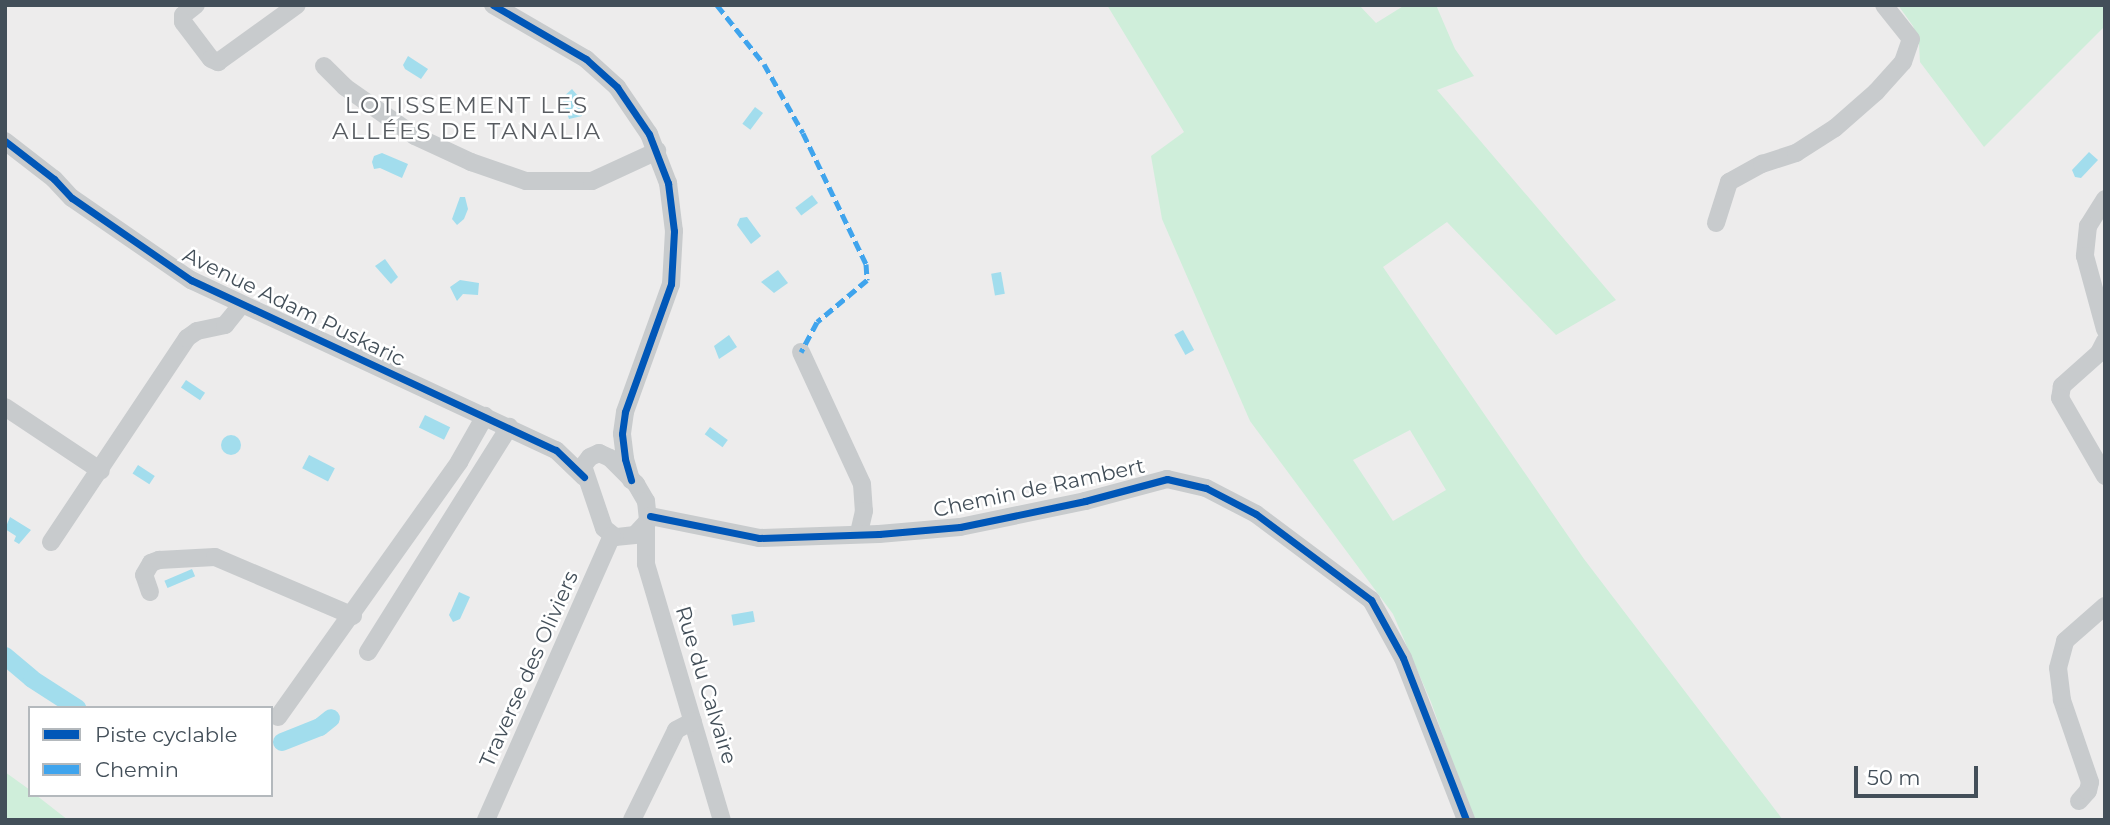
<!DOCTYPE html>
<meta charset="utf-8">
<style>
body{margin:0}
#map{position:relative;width:2110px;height:825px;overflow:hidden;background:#edecec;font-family:Montserrat,sans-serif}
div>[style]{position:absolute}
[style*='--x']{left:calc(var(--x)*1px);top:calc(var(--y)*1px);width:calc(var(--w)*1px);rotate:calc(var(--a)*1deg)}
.green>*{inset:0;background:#cfeeda}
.water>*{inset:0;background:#a2dded;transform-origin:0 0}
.round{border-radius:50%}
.canal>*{height:18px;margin:-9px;padding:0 9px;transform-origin:9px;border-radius:9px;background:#a2dded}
.minor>*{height:18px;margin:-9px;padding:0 9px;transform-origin:9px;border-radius:9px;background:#c8cbcd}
.quiet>*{height:5px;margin-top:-2.5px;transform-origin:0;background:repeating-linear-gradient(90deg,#3fa4ed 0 10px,transparent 0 15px)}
.cycleway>*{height:7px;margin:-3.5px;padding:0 3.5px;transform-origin:3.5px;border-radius:3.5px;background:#0057b8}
span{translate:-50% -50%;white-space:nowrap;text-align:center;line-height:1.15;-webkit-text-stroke:5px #fff;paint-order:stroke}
.street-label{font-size:21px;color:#434f59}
.neighbourhood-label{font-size:23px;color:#585c61;letter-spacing:2px}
.frame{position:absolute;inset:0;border:7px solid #434f59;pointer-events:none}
.legend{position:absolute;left:28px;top:706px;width:245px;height:91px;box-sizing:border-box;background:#fff;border:2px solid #b4b9bd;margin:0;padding:9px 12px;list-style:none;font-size:21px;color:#434f59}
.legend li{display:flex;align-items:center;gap:14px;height:35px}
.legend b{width:35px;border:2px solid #b4b9bd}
.scale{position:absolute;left:1854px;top:766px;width:124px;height:32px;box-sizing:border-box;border:4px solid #434f59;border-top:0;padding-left:9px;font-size:21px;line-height:24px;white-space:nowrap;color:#434f59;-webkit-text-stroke:5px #fff;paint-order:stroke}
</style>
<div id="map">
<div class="green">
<div style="clip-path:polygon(evenodd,1107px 5px,1359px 5px,1376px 23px,1405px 5px,1436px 5px,1455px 49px,1474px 76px,1437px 90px,1616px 300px,1556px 335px,1447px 222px,1383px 267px,1584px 559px,1783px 820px,1473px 820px,1431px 702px,1393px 614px,1250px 421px,1162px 219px,1151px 156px,1184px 132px,1107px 5px,1410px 430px,1446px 490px,1393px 521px,1353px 460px,1410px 430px)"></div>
<div style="clip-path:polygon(1898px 5px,2105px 5px,2105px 26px,1984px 147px,1920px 62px,1919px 44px,1913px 26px)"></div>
<div style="clip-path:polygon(5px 772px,30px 790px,30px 795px,36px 795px,68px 820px,5px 820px)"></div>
</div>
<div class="water">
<div style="clip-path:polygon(408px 56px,428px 69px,421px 79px,405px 69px,403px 65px)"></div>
<div style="clip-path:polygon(572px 89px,578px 96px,582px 116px,569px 119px,562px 98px)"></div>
<div style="left:755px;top:107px;width:10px;height:21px;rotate:37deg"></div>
<div style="clip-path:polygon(2089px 152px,2098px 160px,2081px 178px,2075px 177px,2072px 170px)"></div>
<div style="clip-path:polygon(382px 153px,408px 164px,402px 178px,380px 168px,374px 169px,372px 162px,374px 156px)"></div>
<div style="left:812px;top:195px;width:10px;height:21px;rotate:53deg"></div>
<div style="clip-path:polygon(460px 197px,465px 197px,468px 209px,464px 219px,457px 225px,452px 219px)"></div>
<div style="clip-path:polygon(747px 217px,761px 236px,751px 244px,737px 225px,740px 218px)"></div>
<div style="clip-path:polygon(385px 259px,398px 277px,391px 284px,375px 266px)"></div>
<div style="clip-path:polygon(778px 270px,788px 283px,774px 293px,761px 282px)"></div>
<div style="left:1001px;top:272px;width:22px;height:10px;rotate:80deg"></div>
<div style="clip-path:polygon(460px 280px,479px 283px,478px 295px,463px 294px,457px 301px,450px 287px)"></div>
<div style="left:1183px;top:330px;width:23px;height:10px;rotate:61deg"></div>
<div style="clip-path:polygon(729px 335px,737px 347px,719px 359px,714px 346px)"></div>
<div style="left:186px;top:380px;width:23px;height:9px;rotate:34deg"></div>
<div style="left:425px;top:415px;width:28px;height:14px;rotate:26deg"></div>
<div style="left:710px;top:427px;width:22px;height:9px;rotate:36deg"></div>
<div class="round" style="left:221px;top:435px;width:20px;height:20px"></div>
<div style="left:309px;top:455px;width:29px;height:15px;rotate:27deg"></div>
<div style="left:138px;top:465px;width:20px;height:10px;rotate:33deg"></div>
<div style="clip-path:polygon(10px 517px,31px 530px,19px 544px,14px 541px,16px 536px,5px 529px)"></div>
<div style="left:192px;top:569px;width:8px;height:30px;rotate:67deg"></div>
<div style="clip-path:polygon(459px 592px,470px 597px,460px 619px,453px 622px,449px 615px)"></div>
<div style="left:753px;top:611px;width:11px;height:22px;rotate:80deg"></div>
</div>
<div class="canal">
<div style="--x:5;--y:656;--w:35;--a:40"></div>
<div style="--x:32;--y:679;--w:54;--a:32.8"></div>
<div style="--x:282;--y:742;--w:41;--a:-21.5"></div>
<div style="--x:320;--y:727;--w:14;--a:-39"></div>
</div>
<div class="minor">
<div style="--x:196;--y:5;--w:16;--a:142"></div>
<div style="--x:183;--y:15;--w:7;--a:90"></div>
<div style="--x:183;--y:22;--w:46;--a:52.9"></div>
<div style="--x:211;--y:59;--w:8;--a:23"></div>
<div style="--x:218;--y:62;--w:97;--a:-35.8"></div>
<div style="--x:493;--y:5;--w:108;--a:30.1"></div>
<div style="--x:586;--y:59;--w:42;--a:42.1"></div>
<div style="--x:617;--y:87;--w:57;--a:55.8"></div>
<div style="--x:649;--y:134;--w:53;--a:68.8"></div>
<div style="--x:668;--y:183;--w:48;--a:82.9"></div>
<div style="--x:674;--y:231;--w:53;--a:93.2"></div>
<div style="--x:671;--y:284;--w:136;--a:109.8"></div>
<div style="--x:625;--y:412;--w:22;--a:98"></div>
<div style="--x:622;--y:434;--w:25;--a:83"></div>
<div style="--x:625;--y:459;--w:22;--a:74"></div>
<div style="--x:324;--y:66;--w:30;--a:45"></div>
<div style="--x:345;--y:87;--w:85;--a:35"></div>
<div style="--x:415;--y:136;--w:62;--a:24.9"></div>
<div style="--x:471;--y:162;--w:58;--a:19.1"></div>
<div style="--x:526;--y:181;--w:66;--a:0"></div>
<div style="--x:592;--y:181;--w:72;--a:-24.8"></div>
<div style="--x:5;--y:141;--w:62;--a:37.8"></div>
<div style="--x:54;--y:179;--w:26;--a:47"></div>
<div style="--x:72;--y:198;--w:145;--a:34.6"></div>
<div style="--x:191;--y:280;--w:403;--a:25"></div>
<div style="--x:556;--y:450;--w:39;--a:44"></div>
<div style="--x:2105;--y:199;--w:32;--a:122"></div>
<div style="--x:2088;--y:226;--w:30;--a:96"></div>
<div style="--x:2085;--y:256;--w:76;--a:74.7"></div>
<div style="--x:1716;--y:223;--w:43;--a:-72.4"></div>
<div style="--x:1729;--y:182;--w:38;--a:-29"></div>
<div style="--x:1762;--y:164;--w:36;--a:-18"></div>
<div style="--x:1796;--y:153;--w:46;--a:-32.7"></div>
<div style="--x:1835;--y:128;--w:55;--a:-41.3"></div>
<div style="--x:1876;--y:92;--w:40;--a:-48"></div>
<div style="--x:1903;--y:62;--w:24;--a:-71"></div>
<div style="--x:1911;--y:39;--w:43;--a:-128.5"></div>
<div style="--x:2105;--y:341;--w:13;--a:117"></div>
<div style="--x:2099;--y:353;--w:50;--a:138.3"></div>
<div style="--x:2062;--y:386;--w:12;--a:99"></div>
<div style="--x:2060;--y:398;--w:90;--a:60"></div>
<div style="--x:801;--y:352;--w:145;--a:65.2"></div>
<div style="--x:862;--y:484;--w:27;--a:86"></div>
<div style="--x:864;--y:511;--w:23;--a:103"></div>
<div style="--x:5;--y:407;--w:115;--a:33.7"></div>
<div style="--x:599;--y:453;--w:12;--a:24"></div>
<div style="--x:610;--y:458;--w:37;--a:45"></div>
<div style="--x:636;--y:484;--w:20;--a:60"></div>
<div style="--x:646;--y:501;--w:20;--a:84"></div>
<div style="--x:648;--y:521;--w:19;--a:133"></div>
<div style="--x:635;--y:535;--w:20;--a:174"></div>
<div style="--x:615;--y:537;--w:14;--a:-141"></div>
<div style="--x:604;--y:528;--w:65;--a:-108.7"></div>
<div style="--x:583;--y:466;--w:11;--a:-52"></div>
<div style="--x:590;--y:457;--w:10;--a:-24"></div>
<div style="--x:650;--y:516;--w:111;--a:11.4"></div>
<div style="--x:759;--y:538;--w:120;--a:-1.9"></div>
<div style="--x:879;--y:534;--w:81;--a:-4.9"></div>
<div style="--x:960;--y:527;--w:128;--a:-11.7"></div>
<div style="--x:1085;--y:501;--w:85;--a:-15"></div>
<div style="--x:1167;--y:479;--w:40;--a:13"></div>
<div style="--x:1206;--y:488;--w:56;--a:27.5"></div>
<div style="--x:1256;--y:514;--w:144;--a:36.8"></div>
<div style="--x:1371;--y:600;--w:66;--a:61.1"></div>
<div style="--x:1403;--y:658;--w:174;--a:68.7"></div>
<div style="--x:646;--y:526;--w:38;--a:90"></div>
<div style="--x:646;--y:564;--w:267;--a:73.5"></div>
<div style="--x:51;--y:542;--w:245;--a:-56.3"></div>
<div style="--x:187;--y:338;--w:12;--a:-35"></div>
<div style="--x:197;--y:331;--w:29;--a:-12"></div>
<div style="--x:225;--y:325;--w:26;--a:-51"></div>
<div style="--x:150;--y:592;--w:18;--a:-109"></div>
<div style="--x:144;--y:575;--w:14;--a:-60"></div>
<div style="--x:151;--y:563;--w:9;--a:-21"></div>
<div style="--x:159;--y:560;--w:56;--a:-3.1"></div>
<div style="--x:215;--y:557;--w:150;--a:23.1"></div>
<div style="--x:368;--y:652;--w:266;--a:-57.9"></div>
<div style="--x:278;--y:717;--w:313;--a:-54.6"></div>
<div style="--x:459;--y:462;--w:53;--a:-60.5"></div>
<div style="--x:2079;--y:801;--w:13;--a:-48"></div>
<div style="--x:2088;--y:791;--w:9;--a:-77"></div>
<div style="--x:2090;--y:782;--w:87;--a:-108.9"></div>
<div style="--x:2062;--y:700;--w:32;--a:-97"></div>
<div style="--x:2058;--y:668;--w:28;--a:-75"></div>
<div style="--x:2065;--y:641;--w:53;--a:-41.2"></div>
<div style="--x:486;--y:820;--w:311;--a:-66.1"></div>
<div style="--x:632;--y:820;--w:100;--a:-63.9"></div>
<div style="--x:676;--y:730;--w:19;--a:-28"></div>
</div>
<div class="quiet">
<div style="--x:717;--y:5;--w:75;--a:51.5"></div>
<div style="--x:764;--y:64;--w:79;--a:60.5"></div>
<div style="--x:803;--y:133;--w:145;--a:64.3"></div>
<div style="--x:866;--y:264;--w:16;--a:86"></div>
<div style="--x:867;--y:280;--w:65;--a:140"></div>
<div style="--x:817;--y:322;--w:34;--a:118"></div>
</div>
<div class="cycleway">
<div style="--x:493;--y:5;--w:108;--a:30.1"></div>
<div style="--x:586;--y:59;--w:42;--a:42.1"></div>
<div style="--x:617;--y:87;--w:57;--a:55.8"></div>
<div style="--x:649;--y:134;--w:53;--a:68.8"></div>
<div style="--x:668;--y:183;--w:48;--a:82.9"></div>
<div style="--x:674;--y:231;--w:53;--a:93.2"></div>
<div style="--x:671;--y:284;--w:136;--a:109.8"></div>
<div style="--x:625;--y:412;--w:22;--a:98"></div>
<div style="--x:622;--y:434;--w:25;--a:83"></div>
<div style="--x:625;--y:459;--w:22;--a:74"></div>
<div style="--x:5;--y:141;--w:62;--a:37.8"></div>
<div style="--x:54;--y:179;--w:26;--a:47"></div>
<div style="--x:72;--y:198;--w:145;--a:34.6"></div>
<div style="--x:191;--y:280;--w:403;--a:25"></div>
<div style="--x:556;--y:450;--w:39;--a:44"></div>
<div style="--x:650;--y:516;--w:111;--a:11.4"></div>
<div style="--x:759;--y:538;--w:120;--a:-1.9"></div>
<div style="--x:879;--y:534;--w:81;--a:-4.9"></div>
<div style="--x:960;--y:527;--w:128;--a:-11.7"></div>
<div style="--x:1085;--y:501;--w:85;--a:-15"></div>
<div style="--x:1167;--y:479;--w:40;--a:13"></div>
<div style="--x:1206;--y:488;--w:56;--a:27.5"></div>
<div style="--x:1256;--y:514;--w:144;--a:36.8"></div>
<div style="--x:1371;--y:600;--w:66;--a:61.1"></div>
<div style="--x:1403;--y:658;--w:174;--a:68.7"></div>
</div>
<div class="street-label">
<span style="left:294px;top:307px;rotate:26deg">Avenue Adam Puskaric</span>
<span style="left:1039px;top:488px;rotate:-12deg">Chemin de Rambert</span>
<span style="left:529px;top:669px;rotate:-66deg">Traverse des Oliviers</span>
<span style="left:706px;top:685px;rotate:73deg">Rue du Calvaire</span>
</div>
<div class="neighbourhood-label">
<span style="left:467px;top:118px">LOTISSEMENT LES<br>ALLÉES DE TANALIA</span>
</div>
<div class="frame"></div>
<ul class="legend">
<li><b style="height:9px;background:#0057b8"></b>Piste cyclable</li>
<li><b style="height:9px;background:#3fa4ed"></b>Chemin</li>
</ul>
<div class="scale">50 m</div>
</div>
